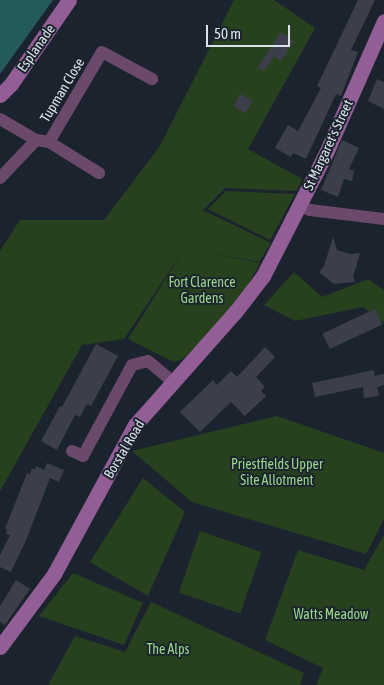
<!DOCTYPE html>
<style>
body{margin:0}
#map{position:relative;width:384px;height:685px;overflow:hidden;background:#1b242e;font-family:"Asap Condensed",sans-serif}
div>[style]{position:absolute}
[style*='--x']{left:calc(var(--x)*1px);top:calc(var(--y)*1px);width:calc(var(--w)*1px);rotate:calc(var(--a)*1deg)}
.green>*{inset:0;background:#27411f;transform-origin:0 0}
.water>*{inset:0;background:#255a5b}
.building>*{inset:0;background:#3d3e4b;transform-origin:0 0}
.street>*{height:12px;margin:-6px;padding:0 6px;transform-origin:6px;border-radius:6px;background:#6b496b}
.secondary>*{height:15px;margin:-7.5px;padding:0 7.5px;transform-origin:7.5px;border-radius:7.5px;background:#935d95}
span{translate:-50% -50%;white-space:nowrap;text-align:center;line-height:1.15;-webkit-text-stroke:4px #1b242e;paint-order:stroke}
.street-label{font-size:14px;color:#dae1e8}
.park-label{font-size:14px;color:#99d688}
.scale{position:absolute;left:206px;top:25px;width:84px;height:22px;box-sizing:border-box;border:2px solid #dae1e8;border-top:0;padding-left:6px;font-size:15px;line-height:18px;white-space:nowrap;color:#dae1e8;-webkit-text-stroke:4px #1b242e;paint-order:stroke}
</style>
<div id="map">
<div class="green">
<div style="clip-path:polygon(234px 0,274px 0,315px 28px,248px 149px,302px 179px,297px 191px,225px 188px,203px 210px,271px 243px,259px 262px,196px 250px,260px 263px,235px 308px,183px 359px,174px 362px,128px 339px,185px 248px,124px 339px,82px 345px,0 491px,0 251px,20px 220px,104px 220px,160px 146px)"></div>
<div style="clip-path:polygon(226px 191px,295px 194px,270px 240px,208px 209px)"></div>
<div style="clip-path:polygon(294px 272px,322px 297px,368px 279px,384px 290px,384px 323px,363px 307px,295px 321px,264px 305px)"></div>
<div style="clip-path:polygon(277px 416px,384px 453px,384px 519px,366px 554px,192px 502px,132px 451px)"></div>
<div style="clip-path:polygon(143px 478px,185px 512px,148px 596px,90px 562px)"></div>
<div style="left:200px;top:531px;width:65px;height:65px;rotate:19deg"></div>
<div style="clip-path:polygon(384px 535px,384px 685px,316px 685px,323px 668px,265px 640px,298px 550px,364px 570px)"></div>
<div style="clip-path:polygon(73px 573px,143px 603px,124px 645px,39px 616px)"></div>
<div style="clip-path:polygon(151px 602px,304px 673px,300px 685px,48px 685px,75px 636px,125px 652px)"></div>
</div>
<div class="water">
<div style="clip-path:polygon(0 0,53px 0,0 74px)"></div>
</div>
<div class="building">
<div style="clip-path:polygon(358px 0,375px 0,351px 50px,358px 52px,341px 96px,336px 94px,306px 159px,293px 153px,291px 157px,275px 148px,288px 125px,298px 131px,321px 88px,317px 86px)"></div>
<div style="clip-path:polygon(281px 32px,294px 41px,281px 61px,274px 56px,264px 71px,258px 67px)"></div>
<div style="clip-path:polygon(377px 79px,384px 82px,384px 109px,368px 101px)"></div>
<div style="left:241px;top:94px;width:14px;height:14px;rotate:34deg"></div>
<div style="clip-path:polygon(342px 140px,359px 148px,349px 169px,354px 171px,352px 181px,344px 179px,338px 197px,321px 190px)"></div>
<div style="clip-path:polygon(333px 237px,337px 250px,350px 254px,360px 253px,353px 277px,355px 282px,334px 284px,319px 272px,324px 266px)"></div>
<div style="left:375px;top:309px;width:17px;height:58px;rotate:65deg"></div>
<div style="clip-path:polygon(96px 344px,118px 356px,91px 406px,87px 404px,80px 417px,75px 415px,57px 450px,41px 441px,60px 406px,62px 407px)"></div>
<div style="clip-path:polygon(265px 347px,275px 357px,256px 377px,265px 387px,261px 391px,266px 396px,245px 416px,231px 402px,200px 432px,180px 412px,213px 380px,217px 385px,231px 371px,237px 377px)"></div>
<div style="clip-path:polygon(374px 370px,375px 376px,384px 374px,384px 385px,377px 387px,379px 396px,364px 398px,363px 387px,315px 397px,312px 383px)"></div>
<div style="clip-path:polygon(47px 463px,64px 470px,59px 482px,50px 478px,27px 538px,11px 572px,0 567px,0 555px,10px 535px,6px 534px,7px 529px,5px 529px,27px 473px,30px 474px,32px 468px,35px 470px,36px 466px,44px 470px)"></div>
<div style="clip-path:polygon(16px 580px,30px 589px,5px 625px,0 622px,0 606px)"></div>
</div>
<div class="street">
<div style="--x:0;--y:119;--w:42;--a:30.3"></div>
<div style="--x:36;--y:140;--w:13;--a:9"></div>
<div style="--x:49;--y:142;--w:59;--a:31.8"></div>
<div style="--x:49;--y:142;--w:104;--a:-59.5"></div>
<div style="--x:102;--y:52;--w:57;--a:28.4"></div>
<div style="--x:0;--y:178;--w:52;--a:-46.5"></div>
<div style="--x:299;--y:206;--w:12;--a:20"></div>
<div style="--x:310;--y:210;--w:75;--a:6.9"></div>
<div style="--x:72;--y:451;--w:12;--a:24"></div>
<div style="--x:83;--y:456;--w:103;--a:-61.7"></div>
<div style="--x:132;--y:365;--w:16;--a:-14"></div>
<div style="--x:148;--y:361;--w:33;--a:40"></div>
</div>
<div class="secondary">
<div style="--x:0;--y:95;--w:16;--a:-45"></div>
<div style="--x:11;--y:84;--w:102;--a:-55.4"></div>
<div style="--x:0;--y:647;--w:91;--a:-53.5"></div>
<div style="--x:54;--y:574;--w:170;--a:-61.5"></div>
<div style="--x:135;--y:425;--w:152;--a:-48.5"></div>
<div style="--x:236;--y:311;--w:44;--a:-52.4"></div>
<div style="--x:263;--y:276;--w:138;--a:-62.9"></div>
<div style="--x:326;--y:153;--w:144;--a:-66.3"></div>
</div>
<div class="street-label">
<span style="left:36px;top:48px;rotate:-55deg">Esplanade</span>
<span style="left:62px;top:90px;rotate:-59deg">Tupman Close</span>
<span style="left:328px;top:145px;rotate:-65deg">St Margaret's Street</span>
<span style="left:124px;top:449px;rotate:-59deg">Borstal Road</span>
</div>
<div class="park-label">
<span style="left:202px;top:290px">Fort Clarence<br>Gardens</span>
<span style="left:277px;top:472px">Priestfields Upper<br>Site Allotment</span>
<span style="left:331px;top:614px">Watts Meadow</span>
<span style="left:168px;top:649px">The Alps</span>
</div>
<div class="scale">50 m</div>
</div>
